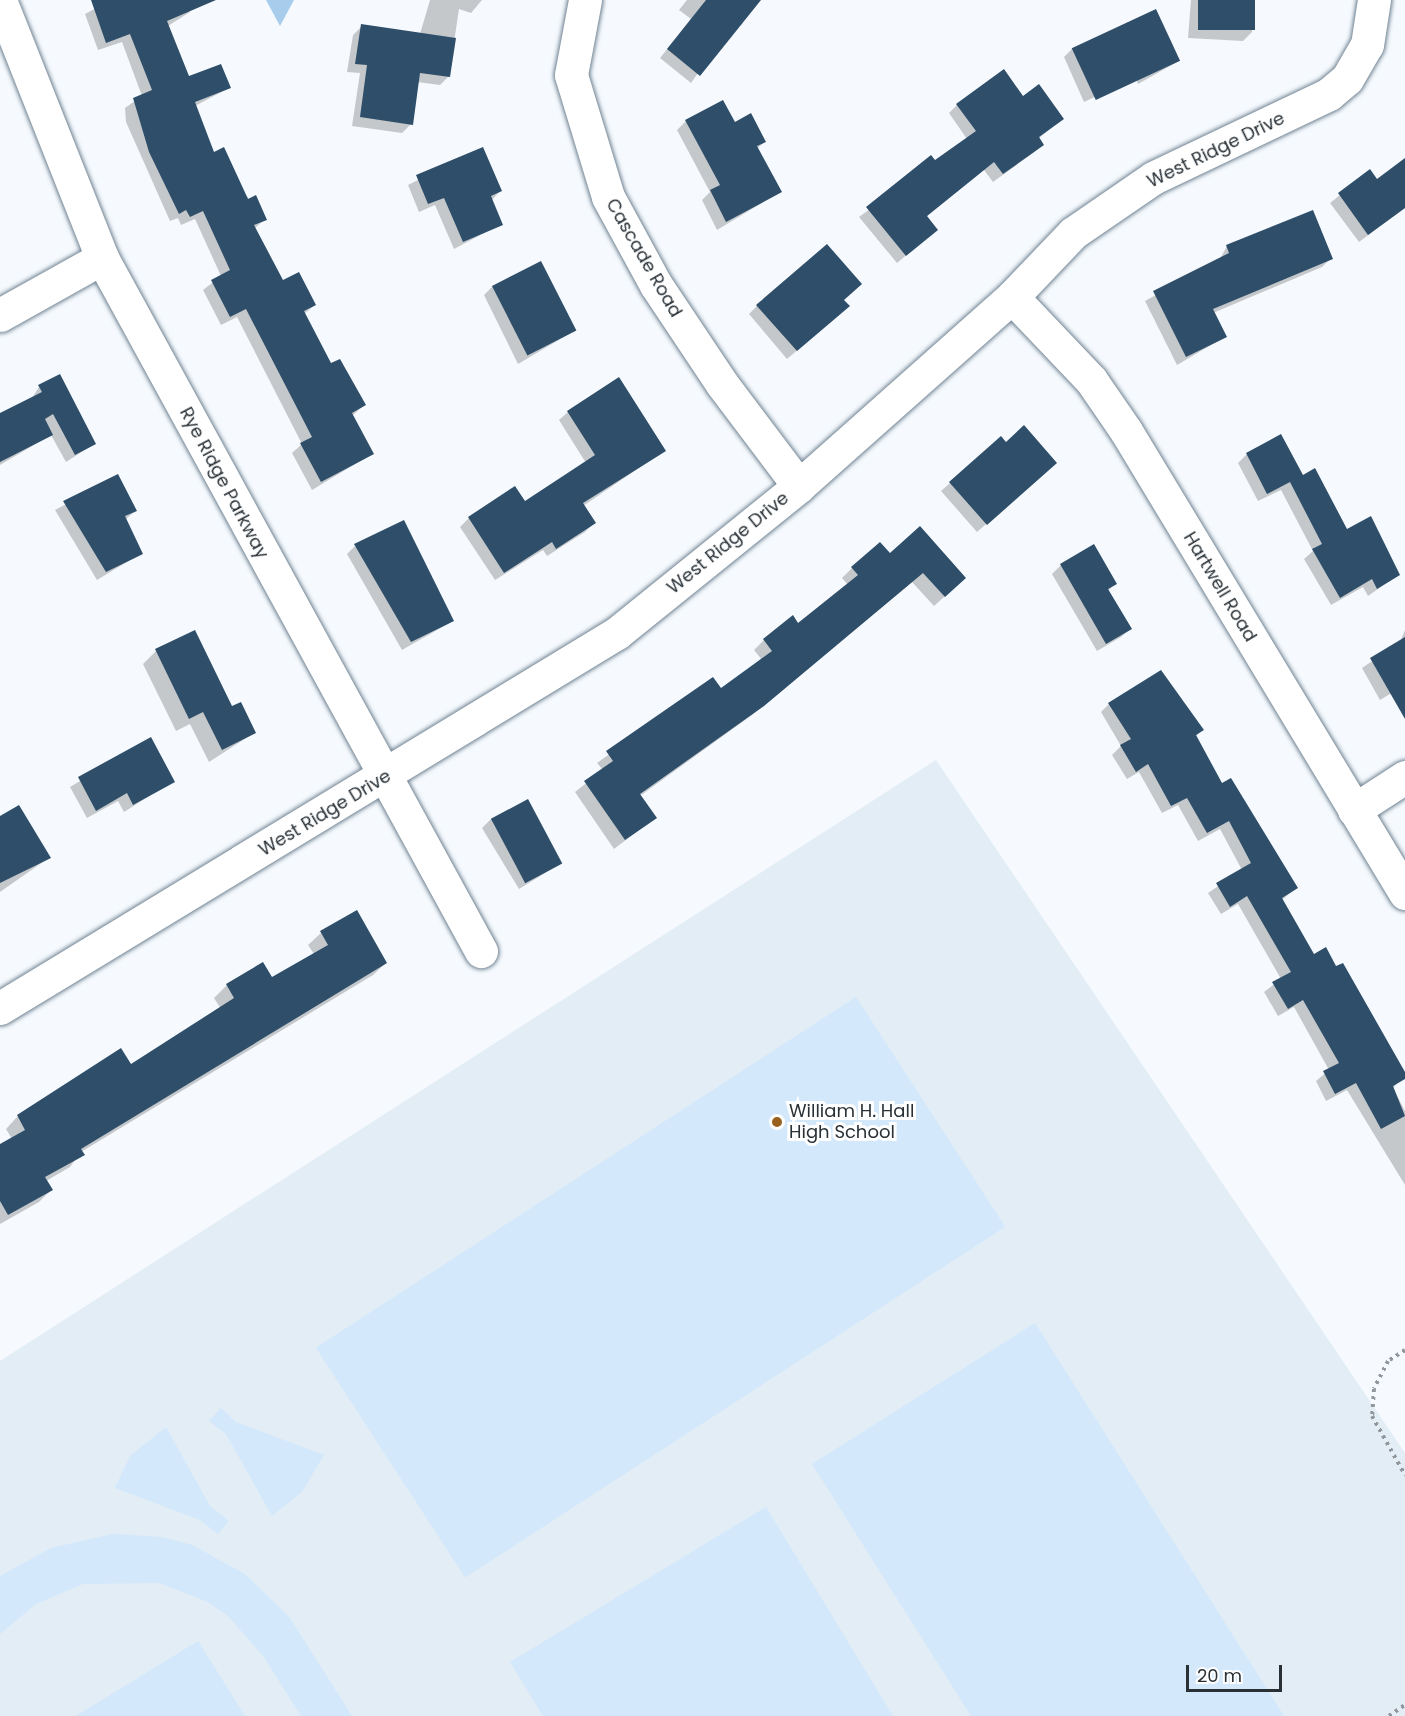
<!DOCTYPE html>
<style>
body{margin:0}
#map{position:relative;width:1405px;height:1716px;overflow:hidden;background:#f6fafe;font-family:Poppins,sans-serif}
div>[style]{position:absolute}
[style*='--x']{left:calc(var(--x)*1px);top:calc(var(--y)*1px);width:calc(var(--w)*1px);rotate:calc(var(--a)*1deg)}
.built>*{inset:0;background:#e2edf6}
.green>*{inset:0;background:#d3e8fb;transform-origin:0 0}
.forest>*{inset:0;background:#a8cceb}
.shadow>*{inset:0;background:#0003}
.building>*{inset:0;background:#2e4e69;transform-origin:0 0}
.path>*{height:4px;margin-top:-2px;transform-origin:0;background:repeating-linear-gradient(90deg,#91979c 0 3px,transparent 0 7.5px)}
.roads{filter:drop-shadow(0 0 2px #708393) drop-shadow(0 0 2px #708393)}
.minor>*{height:33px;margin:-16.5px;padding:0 16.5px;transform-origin:16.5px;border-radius:16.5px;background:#fff}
.dots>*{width:16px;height:16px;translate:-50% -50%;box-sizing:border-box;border:3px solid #fff;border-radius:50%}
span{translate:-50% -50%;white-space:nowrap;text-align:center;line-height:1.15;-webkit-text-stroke:6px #fff;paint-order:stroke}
.street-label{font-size:18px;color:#293137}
.poi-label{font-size:18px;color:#293137}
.left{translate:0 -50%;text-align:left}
.scale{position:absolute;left:1186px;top:1665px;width:96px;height:27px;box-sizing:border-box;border:3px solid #293137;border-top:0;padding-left:8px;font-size:18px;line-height:21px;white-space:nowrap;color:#293137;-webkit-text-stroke:4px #fff;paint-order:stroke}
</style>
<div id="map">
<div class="built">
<div style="clip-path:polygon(936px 760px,1405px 1453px,1405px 1716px,0 1716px,0 1361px)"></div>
</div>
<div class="green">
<div style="left:856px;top:997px;width:274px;height:644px;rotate:57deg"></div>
<div style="clip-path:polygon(1035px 1323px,1284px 1716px,971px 1716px,812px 1464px)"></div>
<div style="clip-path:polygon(221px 1408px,236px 1422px,324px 1455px,302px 1492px,272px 1516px,226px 1434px,209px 1421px)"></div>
<div style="clip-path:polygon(166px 1427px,210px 1506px,229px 1521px,218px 1534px,200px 1520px,115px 1488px,130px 1456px)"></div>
<div style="clip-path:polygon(766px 1507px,893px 1716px,543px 1716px,510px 1662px)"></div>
<div style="clip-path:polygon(113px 1534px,162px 1537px,192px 1545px,245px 1574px,290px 1618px,352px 1716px,301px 1716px,263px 1656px,229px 1617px,208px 1602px,160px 1583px,83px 1584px,36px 1604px,0 1634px,0 1576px,51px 1548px)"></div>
<div style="clip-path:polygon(198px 1641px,245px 1716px,76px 1716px)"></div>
</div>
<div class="forest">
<div style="clip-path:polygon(266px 0,294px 0,280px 26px)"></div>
</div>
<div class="shadow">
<div style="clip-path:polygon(111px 0,186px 0,190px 12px,168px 26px,188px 78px,229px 88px,195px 106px,213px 154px,265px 219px,254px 229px,282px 282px,315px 305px,304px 314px,331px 365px,364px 405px,352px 416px,372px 454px,312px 490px,292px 453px,302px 444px,237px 317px,221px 325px,203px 290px,221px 276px,195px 219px,181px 225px,178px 218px,170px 221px,126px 122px,125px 108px,142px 96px,122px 42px,98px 50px,85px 14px)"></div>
<div style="clip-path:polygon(430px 0,482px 0,471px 13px,459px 9px,449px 76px,440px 85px,417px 82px,411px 124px,402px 133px,352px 126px,360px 73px,347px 72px,353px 35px,362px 26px,420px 34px)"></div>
<div style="clip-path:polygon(687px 0,750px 0,691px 83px,660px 58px,691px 19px,679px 10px)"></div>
<div style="clip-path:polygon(1191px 0,1254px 0,1252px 32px,1243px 41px,1188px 38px)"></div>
<div style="clip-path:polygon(1072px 49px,1179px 61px,1138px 84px,1136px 78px,1084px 102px,1064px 57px)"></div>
<div style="clip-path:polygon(1023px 98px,1062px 119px,1038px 139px,1042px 145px,1033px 153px,993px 182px,984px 170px,926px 217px,936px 230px,897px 263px,859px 217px,967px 139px,949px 113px,957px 105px)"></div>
<div style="clip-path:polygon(686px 121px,734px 124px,764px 142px,757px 149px,780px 192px,717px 230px,702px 200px,710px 192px,677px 130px)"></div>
<div style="clip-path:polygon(482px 148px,500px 191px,492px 200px,501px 224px,454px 249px,435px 205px,419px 212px,408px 185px)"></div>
<div style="clip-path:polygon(1405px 160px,1405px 208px,1359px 242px,1330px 203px,1369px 172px,1376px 181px)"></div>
<div style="clip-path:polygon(1227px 246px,1331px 258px,1322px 267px,1213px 313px,1225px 337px,1177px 365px,1145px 301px,1220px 259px)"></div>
<div style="clip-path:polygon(493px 286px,574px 331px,518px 364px,484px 295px)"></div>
<div style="clip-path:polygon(843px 300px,839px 315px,787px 359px,749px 314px,757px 306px)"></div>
<div style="clip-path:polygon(39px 387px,94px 444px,66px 462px,51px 435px,0 465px,0 415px,32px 398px)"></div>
<div style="clip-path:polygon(568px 412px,664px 451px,583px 506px,594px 523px,585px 532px,547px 556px,543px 550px,495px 580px,460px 527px,469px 518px,524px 503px,586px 463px,559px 420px)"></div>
<div style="clip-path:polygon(1247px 454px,1302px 477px,1347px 531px,1398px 575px,1368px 596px,1363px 587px,1331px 605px,1304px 559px,1313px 551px,1281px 490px,1258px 501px,1238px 463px)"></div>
<div style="clip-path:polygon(1047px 471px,977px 532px,941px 491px,950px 483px)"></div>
<div style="clip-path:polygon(118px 476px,135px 511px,125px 520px,142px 553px,97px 580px,55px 510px)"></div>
<div style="clip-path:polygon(355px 546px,453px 621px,402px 650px,347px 554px)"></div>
<div style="clip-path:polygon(890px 555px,954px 588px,934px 606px,912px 582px,752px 715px,640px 796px,655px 818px,614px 849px,575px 792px,603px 770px,597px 763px,713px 679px,721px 690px,762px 660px,754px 650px,764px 640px,798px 625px,848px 585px,842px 578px,852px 568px)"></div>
<div style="clip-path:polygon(1061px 565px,1115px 584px,1108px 591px,1130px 629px,1121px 637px,1097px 651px,1052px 574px)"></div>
<div style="clip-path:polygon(1405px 630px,1405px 685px,1380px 700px,1362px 668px,1400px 642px)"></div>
<div style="clip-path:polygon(156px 651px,232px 708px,254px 733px,209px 762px,190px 724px,176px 731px,143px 664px)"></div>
<div style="clip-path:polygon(1109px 704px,1202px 730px,1195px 737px,1221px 785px,1296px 888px,1282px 900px,1313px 956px,1405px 1075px,1393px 1088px,1405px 1111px,1405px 1185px,1347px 1090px,1326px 1101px,1316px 1081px,1329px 1070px,1294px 1007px,1278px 1016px,1264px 992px,1281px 979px,1238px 904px,1221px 914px,1208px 893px,1242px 870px,1220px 829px,1198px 841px,1178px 805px,1162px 813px,1139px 772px,1127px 779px,1112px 755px,1121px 746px,1101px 712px)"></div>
<div style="clip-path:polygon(150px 739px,173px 781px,124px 812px,118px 801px,87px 818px,70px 787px)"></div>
<div style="clip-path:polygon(0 818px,50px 857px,0 892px)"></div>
<div style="clip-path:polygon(491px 819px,560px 864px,519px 889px,482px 828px)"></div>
<div style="clip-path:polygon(356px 912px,386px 963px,373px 975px,81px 1152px,70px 1167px,46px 1181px,51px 1190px,39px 1202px,0 1224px,0 1146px,12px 1139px,6px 1129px,18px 1116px,130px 1066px,221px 1009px,214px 998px,227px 985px,262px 964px,271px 979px,314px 954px,308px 945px,321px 933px)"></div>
</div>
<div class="building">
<div style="clip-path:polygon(91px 0,216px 0,167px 21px,189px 76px,221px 64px,231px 88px,195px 102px,214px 152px,224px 147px,248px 199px,256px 195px,267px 220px,254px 225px,283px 280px,299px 272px,316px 305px,304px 311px,331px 363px,340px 359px,366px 405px,352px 413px,374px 454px,321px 482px,300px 443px,312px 437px,246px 309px,230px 317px,211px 280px,230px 270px,203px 211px,190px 217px,186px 210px,179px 214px,149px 152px,133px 98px,152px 90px,130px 34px,106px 43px)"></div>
<div style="clip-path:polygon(706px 0,761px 0,700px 76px,667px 49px)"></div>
<div style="left:1198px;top:0;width:57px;height:30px"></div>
<div style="left:1156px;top:9px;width:57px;height:93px;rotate:65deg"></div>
<div style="clip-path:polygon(361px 24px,456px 38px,450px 77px,420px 73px,413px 125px,360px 117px,367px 65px,355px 64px)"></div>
<div style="clip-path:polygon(1004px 69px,1023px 96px,1039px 84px,1064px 119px,1039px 137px,1044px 145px,1003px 174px,994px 162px,927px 216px,938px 230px,906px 256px,866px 207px,931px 155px,935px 160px,976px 131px,956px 104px)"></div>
<div style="clip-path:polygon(723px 100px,735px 122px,751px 113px,766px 142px,757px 146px,782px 192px,726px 222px,710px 190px,720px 185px,685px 120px)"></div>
<div style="clip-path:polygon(483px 147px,502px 191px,491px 196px,503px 225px,463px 242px,444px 198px,428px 204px,416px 175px)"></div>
<div style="clip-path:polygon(1405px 158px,1405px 208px,1368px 235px,1338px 193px,1370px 169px,1377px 179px)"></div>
<div style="clip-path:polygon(1313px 210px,1333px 259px,1213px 309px,1227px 337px,1186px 357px,1153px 291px,1229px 253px,1226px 245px)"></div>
<div style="clip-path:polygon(827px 244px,862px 284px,844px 300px,850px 306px,797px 351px,756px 305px)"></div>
<div style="left:541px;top:261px;width:78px;height:55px;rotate:63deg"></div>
<div style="clip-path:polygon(60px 374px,96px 444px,75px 455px,53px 414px,45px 419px,53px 435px,0 462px,0 413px,42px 392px,38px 385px)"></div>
<div style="clip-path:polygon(619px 377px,666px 451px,583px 503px,596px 523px,556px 549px,552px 542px,504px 573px,468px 517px,515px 486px,525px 501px,595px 455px,567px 411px)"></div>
<div style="clip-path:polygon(1024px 425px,1057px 463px,987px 525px,949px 482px,1001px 436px,1006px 442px)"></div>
<div style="clip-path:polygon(1281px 434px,1303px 475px,1315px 468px,1347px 529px,1371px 516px,1400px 575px,1377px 589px,1372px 579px,1340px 598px,1312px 549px,1322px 544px,1290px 482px,1267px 494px,1246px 453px)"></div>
<div style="clip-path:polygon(118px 474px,137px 511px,125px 516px,143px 554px,106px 572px,63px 501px)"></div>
<div style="clip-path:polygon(404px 520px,454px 621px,411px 642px,354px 544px)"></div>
<div style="clip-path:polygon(920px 526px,966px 578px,945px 597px,923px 573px,764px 706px,640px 794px,657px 818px,625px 840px,584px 781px,613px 761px,606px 751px,713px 677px,721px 688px,772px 651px,763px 639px,793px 615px,798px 623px,858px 575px,851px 567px,880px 542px,890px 553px)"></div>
<div style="clip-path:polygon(1094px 544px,1117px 584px,1108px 589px,1132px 629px,1106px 644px,1060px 564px)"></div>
<div style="clip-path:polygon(195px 630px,232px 706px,241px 702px,256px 733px,222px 750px,203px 712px,189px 719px,155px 649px)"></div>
<div style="clip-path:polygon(1405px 637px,1405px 719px,1370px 658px)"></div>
<div style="clip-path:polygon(1161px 670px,1204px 730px,1196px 735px,1222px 783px,1231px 778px,1298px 888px,1282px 898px,1314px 954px,1326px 947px,1336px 966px,1343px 963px,1405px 1072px,1405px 1079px,1393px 1086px,1405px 1116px,1381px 1129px,1356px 1083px,1335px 1094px,1323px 1071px,1339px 1063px,1303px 1000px,1288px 1009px,1272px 982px,1291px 972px,1247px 896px,1230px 907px,1216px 883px,1251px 863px,1229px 821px,1207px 833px,1187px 798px,1171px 806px,1148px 764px,1136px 772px,1120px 745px,1131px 739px,1108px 703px)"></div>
<div style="clip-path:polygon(151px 737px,175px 782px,133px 805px,127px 793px,96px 811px,78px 777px)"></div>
<div style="left:528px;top:799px;width:73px;height:42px;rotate:62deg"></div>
<div style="clip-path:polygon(19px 805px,51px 858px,0 883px,0 816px)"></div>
<div style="clip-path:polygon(357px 910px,387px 963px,81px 1149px,85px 1155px,45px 1177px,53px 1190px,8px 1215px,0 1201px,0 1144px,25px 1130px,17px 1115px,121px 1048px,131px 1064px,234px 998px,226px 984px,263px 962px,272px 977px,328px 945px,320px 931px)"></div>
</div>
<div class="path">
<div style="--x:1405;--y:1350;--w:20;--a:147"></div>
<div style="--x:1388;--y:1361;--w:31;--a:117"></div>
<div style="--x:1374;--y:1389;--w:27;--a:94"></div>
<div style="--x:1372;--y:1416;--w:68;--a:60.8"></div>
<div style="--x:1389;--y:1716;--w:19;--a:-35"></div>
</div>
<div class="roads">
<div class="minor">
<div style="--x:0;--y:0;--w:277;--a:68.4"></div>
<div style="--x:102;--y:258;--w:790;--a:61.33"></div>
<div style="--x:585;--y:0;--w:76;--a:100.6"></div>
<div style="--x:571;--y:75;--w:127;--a:73.1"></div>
<div style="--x:608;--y:197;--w:100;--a:61.4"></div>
<div style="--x:656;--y:285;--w:119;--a:56.3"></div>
<div style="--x:722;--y:384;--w:128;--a:53"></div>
<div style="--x:1012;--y:297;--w:115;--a:46.4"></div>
<div style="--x:1091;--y:380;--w:62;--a:55.5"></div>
<div style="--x:1126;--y:431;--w:540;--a:58.87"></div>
<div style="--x:0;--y:315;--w:117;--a:-29.2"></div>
<div style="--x:1354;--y:810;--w:61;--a:-32.9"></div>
<div style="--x:0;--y:1008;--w:722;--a:-31.29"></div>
<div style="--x:617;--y:633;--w:234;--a:-38.9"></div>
<div style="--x:799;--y:486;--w:285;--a:-41.6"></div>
<div style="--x:1012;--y:297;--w:88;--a:-46.4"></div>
<div style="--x:1073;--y:233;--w:97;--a:-34.5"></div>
<div style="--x:1153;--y:178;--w:195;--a:-25.5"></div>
<div style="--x:1329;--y:94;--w:23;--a:-40"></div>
<div style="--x:1347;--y:79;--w:39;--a:-60"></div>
<div style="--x:1367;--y:45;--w:46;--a:-81.2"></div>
</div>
</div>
<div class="dots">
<div style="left:777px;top:1122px;background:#9a601e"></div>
</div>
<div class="street-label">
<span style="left:1216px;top:150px;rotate:-26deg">West Ridge Drive</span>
<span style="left:644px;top:258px;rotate:60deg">Cascade Road</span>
<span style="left:224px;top:483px;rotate:62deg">Rye Ridge Parkway</span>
<span style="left:728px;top:543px;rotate:-39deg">West Ridge Drive</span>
<span style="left:1220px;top:587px;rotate:59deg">Hartwell Road</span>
<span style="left:325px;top:813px;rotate:-31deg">West Ridge Drive</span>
</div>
<div class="poi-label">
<span class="left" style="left:789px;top:1122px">William H. Hall<br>High School</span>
</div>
<div class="scale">20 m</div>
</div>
